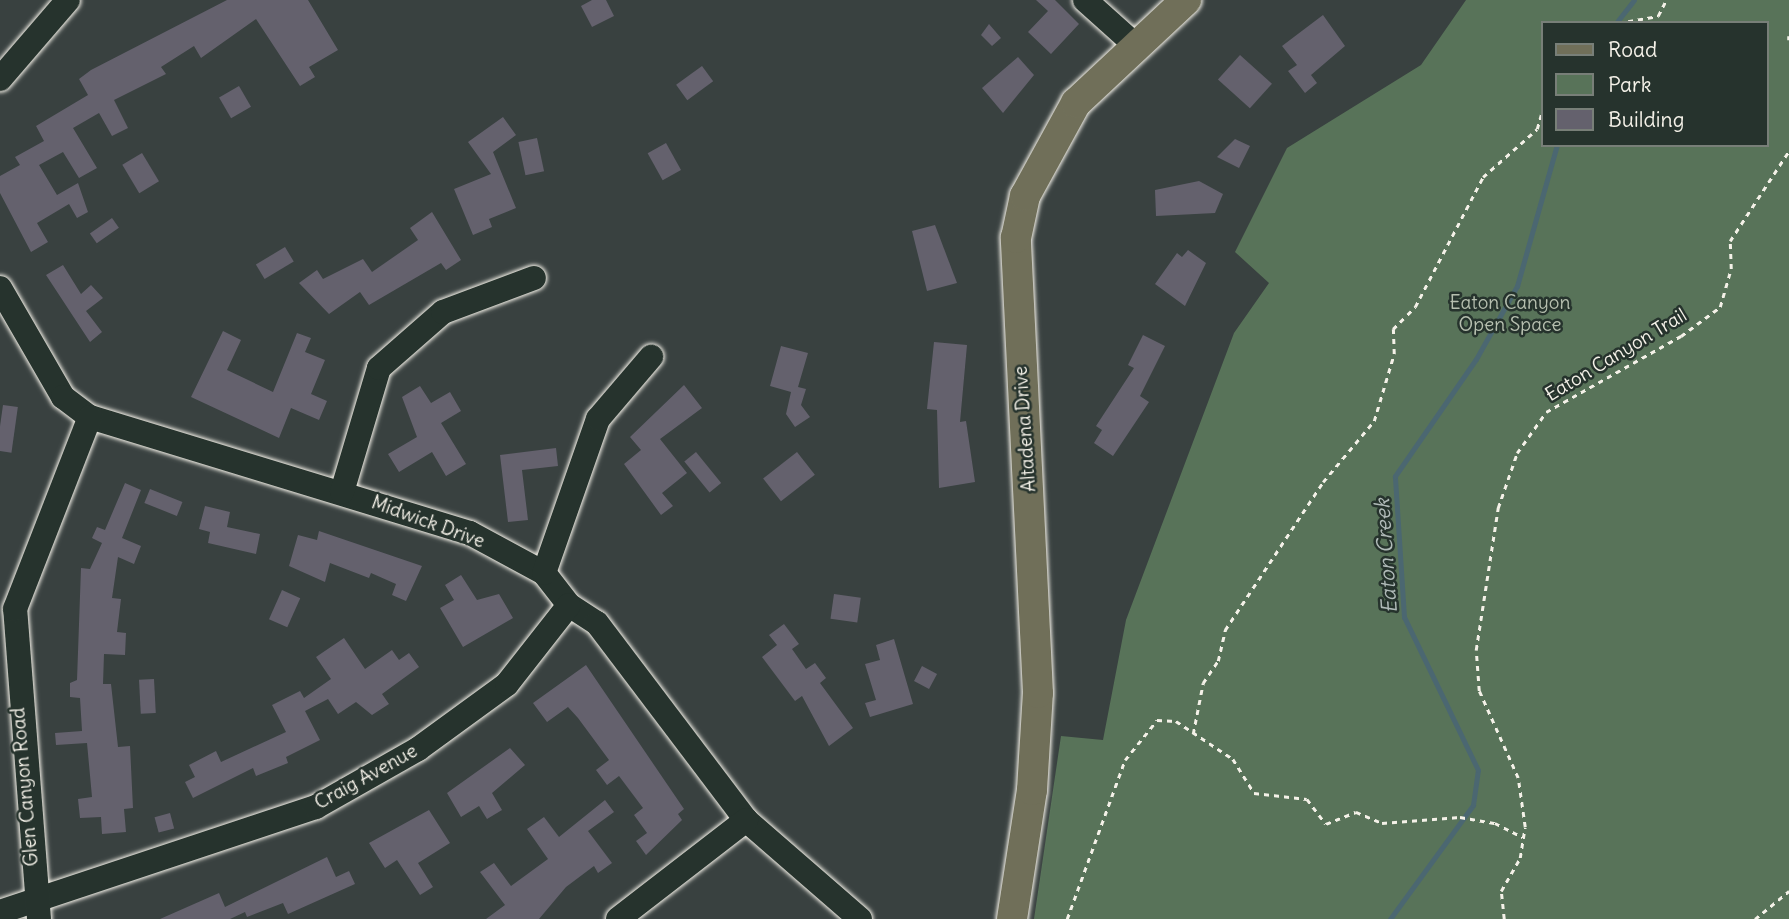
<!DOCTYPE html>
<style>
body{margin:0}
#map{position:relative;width:1789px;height:919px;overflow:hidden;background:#394140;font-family:Delius,sans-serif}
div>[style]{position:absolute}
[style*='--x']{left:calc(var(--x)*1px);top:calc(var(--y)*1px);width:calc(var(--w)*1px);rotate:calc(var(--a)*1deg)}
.green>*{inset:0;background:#587359}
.stream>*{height:5px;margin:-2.5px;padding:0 2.5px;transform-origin:2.5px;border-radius:2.5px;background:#4b6771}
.building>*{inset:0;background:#64616d;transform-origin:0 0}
.path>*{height:2.5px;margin-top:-1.25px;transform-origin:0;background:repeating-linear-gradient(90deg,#f4f1e8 0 5px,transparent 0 10px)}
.roads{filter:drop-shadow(0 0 2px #f4f1e8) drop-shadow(0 0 2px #f4f1e8)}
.minor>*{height:24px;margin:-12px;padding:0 12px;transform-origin:12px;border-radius:12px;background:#26332d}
.major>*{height:30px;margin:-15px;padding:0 15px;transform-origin:15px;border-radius:15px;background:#706f59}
span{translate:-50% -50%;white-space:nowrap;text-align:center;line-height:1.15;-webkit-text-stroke:5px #26332d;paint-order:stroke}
.park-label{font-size:19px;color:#b6bfaf}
.street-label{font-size:19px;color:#f4f1e8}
.water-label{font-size:21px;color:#b0bab8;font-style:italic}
.legend{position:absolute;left:1541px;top:21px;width:228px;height:126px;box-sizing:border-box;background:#26332d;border:2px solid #787f78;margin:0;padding:9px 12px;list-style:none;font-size:21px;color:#f4f1e8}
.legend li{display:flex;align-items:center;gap:14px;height:35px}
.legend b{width:35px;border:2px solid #787f78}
</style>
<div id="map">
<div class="green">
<div style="clip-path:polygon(evenodd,1466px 0,1789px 0,1789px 919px,1034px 919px,1061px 736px,1103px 740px,1126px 620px,1234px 333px,1269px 283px,1235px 252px,1287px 148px,1421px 65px,1466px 0,1542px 23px,1766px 23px,1766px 145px,1542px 145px,1542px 23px)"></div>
</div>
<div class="stream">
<div style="--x:1616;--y:23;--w:29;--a:-52"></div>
<div style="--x:1390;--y:919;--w:141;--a:-53.9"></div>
<div style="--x:1473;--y:805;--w:35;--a:-82"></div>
<div style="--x:1478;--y:770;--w:170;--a:-115.8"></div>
<div style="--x:1404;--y:617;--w:141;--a:-93.7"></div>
<div style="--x:1395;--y:476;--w:142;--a:-55.3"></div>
<div style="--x:1476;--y:359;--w:84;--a:-60.7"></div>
<div style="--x:1517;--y:286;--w:147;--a:-74.2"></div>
</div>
<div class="building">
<div style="clip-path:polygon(227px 0,308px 0,338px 50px,309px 67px,315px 77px,300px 86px,256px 19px,201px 58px,194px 46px,161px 67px,166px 74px,114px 100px,128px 128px,112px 136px,99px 113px,73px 128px,97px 168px,79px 178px,63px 152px,39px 165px,57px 195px,78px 183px,88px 212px,77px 218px,69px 204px,37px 223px,48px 242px,31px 252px,0 193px,0 176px,20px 165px,15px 157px,44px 141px,36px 126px,88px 95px,79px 79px,91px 70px)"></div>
<div style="clip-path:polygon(592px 0,606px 0,614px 16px,592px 27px,581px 6px)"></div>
<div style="clip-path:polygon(1036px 0,1055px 0,1079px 24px,1051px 54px,1028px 32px,1048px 11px)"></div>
<div style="clip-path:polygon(1323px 15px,1345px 46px,1311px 75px,1317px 83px,1305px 93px,1288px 71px,1297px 65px,1282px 46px)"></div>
<div style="clip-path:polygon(989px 24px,1001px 38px,992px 46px,981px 35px)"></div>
<div style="left:1240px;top:55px;width:43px;height:33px;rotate:42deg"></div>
<div style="clip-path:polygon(1018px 57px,1034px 75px,1003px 113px,982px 88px)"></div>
<div style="left:702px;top:66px;width:19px;height:32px;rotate:54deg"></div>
<div style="left:239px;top:86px;width:24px;height:23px;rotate:60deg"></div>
<div style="clip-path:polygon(503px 117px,516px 135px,493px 152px,516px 208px,489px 219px,492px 227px,473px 235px,454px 189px,491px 174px,468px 142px)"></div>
<div style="left:537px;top:138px;width:34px;height:19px;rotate:78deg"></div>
<div style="clip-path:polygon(1235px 139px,1250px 146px,1239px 168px,1217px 157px)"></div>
<div style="left:666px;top:143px;width:31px;height:21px;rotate:61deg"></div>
<div style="left:142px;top:153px;width:33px;height:23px;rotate:59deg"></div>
<div style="clip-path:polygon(1199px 181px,1223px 194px,1215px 213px,1156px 216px,1155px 190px)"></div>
<div style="clip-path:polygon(432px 212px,461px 260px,446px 270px,441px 263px,369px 305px,360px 292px,329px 314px,299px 283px,317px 270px,323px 279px,363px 259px,372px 272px,418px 240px,410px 228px)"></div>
<div style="left:112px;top:218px;width:12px;height:27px;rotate:55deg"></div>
<div style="clip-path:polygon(935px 225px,957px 283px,927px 291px,912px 231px)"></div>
<div style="left:285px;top:247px;width:17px;height:34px;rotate:59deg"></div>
<div style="clip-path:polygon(1188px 250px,1206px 263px,1185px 306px,1155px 284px,1177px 253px,1182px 257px)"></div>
<div style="clip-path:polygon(63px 265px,81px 294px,91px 285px,103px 298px,86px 311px,102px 332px,90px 342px,46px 275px)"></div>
<div style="clip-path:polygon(223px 331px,241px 340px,227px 370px,273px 392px,297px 333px,311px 338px,305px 352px,325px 360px,311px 394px,327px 401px,319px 420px,291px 408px,279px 438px,191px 397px)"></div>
<div style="clip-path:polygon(1143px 335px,1165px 346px,1140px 396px,1149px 402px,1113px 456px,1094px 443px,1102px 430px,1096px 426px,1134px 368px,1128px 365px)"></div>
<div style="clip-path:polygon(934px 342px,967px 345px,960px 422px,966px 421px,975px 482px,939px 488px,937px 410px,927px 409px)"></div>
<div style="clip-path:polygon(781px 346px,808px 353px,798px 387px,806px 389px,801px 405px,810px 417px,795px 427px,786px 414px,791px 392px,770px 386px)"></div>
<div style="clip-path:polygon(684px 385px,702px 408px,660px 439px,687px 473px,662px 493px,673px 506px,661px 515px,624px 464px,641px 450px,630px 437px)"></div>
<div style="clip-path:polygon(420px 386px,431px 403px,450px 392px,461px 411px,441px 423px,466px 464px,446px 476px,432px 452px,399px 472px,388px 454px,417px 437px,402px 397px)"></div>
<div style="left:3px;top:405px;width:15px;height:46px;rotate:8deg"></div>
<div style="clip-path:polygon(556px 448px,558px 466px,522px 470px,528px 520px,508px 522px,500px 455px)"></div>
<div style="left:696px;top:452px;width:40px;height:15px;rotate:51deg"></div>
<div style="left:797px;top:452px;width:29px;height:43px;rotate:52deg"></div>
<div style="clip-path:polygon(125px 483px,141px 490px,122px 538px,141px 546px,134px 564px,118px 557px,112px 598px,121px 599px,117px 632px,126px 633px,125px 655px,104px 654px,103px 684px,111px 684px,118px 747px,130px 746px,133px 808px,124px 809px,126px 832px,102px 834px,101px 817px,80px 818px,78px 799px,92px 797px,87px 743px,56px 745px,55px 733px,82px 731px,80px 698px,70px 697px,70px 683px,77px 680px,81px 568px,90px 569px,102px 543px,92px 538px,97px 527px,105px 530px)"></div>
<div style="left:150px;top:489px;width:35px;height:15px;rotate:22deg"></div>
<div style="clip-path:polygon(205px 506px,230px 512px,227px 527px,260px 534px,256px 554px,208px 543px,210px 532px,199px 529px)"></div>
<div style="clip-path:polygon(319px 531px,422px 566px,406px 601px,392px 595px,396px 584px,371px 573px,369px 578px,330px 563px,325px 582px,289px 566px,298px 535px,317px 540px)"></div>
<div style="clip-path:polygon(461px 575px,477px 600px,499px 594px,513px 618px,463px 647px,440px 608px,454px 600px,445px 585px)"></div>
<div style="left:282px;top:590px;width:20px;height:32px;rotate:24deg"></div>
<div style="left:834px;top:594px;width:27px;height:25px;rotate:8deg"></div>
<div style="clip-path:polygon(784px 624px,799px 644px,792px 649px,806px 669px,815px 663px,826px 678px,820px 683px,853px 728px,829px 746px,802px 696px,795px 701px,762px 657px,777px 645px,769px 635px)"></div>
<div style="clip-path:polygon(344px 638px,365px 669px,392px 650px,399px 660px,409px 653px,419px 667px,382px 694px,389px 704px,372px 715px,356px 702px,338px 714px,328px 699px,305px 711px,320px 740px,286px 757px,288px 763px,256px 776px,253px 768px,193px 798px,185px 782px,195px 777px,189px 765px,216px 751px,221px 762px,286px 732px,272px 705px,300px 691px,304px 698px,331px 679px,316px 657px)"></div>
<div style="clip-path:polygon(894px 639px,913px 704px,870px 717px,865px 703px,876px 700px,865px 664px,880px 660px,876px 645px)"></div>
<div style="clip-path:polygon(586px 665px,684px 809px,678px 814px,682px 820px,646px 855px,636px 841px,647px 833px,634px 815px,643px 808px,619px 776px,607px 785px,596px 770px,609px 760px,578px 718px,568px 707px,547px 722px,533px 703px)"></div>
<div style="left:922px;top:666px;width:17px;height:17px;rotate:28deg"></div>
<div style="left:154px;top:679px;width:34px;height:15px;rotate:87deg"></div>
<div style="clip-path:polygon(510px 748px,525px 765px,492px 793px,502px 810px,487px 819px,479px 806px,461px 817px,447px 793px)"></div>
<div style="clip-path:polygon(605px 800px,614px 812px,588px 831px,612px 863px,598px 873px,594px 866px,566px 887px,539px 919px,486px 919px,505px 905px,480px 872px,494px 863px,511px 886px,548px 859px,527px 829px,544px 817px,559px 837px)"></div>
<div style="clip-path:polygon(429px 810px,450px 843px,418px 863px,433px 887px,420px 895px,397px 860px,385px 868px,369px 843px)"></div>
<div style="left:170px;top:813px;width:16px;height:16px;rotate:75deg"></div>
<div style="clip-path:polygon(327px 857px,336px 877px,349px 871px,355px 884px,288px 914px,283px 903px,247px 917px,245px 912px,230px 919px,160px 919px,219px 893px,225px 907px)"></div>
</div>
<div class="path">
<div style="--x:1618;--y:23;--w:41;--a:-9.9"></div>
<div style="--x:1658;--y:16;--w:18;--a:-63"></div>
<div style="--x:1789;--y:36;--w:4;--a:90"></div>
<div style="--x:1193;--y:734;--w:52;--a:-78.9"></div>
<div style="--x:1203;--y:683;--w:27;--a:-56"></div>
<div style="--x:1218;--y:661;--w:32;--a:-77"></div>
<div style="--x:1225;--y:630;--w:178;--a:-56.5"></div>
<div style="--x:1323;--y:482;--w:80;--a:-50.1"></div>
<div style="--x:1374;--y:421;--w:70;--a:-73.4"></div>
<div style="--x:1394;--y:354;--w:25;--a:-92"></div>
<div style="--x:1393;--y:329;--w:31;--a:-45"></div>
<div style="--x:1415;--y:307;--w:147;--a:-62.4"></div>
<div style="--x:1483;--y:177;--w:72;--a:-41.6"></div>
<div style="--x:1537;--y:129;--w:18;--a:-74"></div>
<div style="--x:1067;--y:919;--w:169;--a:-70"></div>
<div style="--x:1125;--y:760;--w:51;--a:-51.3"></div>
<div style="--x:1157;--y:720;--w:19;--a:3"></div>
<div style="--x:1176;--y:721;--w:69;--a:33.7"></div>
<div style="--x:1233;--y:759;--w:40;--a:58"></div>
<div style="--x:1254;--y:793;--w:53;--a:6.5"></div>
<div style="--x:1307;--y:799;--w:31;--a:53"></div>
<div style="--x:1326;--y:824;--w:32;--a:-22"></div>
<div style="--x:1356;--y:812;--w:28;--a:23"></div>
<div style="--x:1382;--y:823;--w:78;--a:-4.4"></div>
<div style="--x:1460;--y:817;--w:36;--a:10"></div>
<div style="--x:1495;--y:823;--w:31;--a:27"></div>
<div style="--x:1504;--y:919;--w:28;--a:-96"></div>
<div style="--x:1501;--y:891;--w:38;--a:-60"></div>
<div style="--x:1520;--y:858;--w:31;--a:-81"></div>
<div style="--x:1525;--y:827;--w:49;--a:-98.1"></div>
<div style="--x:1518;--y:778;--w:95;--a:-114.1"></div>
<div style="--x:1479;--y:691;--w:41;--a:-94.2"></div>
<div style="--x:1476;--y:650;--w:144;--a:-81.2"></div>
<div style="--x:1498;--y:508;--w:58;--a:-70.9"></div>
<div style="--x:1517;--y:453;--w:50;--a:-54.7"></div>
<div style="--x:1546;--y:412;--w:155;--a:-29.4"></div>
<div style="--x:1681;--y:336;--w:49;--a:-36.6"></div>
<div style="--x:1720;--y:307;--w:40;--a:-74"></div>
<div style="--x:1731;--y:269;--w:28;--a:-92"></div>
<div style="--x:1730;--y:241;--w:108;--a:-56.8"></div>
<div style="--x:1755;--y:919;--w:44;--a:-39.5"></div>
</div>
<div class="roads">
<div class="minor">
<div style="--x:1085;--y:0;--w:64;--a:41.9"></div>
<div style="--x:0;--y:79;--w:104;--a:-49.3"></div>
<div style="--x:0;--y:288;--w:126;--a:60"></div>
<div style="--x:63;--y:397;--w:34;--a:37"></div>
<div style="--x:90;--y:417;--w:397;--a:17"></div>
<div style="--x:470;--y:533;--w:84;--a:28.4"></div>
<div style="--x:544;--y:573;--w:41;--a:52"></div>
<div style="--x:569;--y:605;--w:33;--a:33"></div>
<div style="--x:597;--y:623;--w:247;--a:52.9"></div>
<div style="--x:746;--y:820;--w:151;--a:41"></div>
<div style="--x:342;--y:492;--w:129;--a:-73.4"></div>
<div style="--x:379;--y:368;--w:85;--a:-41.2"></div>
<div style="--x:443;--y:312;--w:97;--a:-20.5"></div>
<div style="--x:544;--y:573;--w:163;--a:-70.7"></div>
<div style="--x:598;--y:419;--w:82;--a:-49.5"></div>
<div style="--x:0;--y:912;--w:333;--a:-18.4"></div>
<div style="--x:316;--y:807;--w:117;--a:-29.6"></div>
<div style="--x:418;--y:749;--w:110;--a:-36.1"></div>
<div style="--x:507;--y:684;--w:100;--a:-51.9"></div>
<div style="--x:39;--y:919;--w:311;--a:-94.4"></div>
<div style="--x:15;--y:609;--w:206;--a:-68.7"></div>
<div style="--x:618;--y:919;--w:162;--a:-37.7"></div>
</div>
<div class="major">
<div style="--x:1012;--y:919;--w:131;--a:-81.2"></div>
<div style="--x:1032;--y:790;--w:97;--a:-86.5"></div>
<div style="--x:1038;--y:693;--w:456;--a:-92.8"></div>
<div style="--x:1016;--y:238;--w:43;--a:-77.9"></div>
<div style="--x:1025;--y:196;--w:106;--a:-61.3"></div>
<div style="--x:1076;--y:103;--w:151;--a:-43.1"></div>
</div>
</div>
<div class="park-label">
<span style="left:1510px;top:314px">Eaton Canyon<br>Open Space</span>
</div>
<div class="street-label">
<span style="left:1616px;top:355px;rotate:-31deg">Eaton Canyon Trail</span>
<span style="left:1025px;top:429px;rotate:-94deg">Altadena Drive</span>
<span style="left:428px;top:522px;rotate:20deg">Midwick Drive</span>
<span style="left:366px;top:777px;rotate:-29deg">Craig Avenue</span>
<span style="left:25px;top:787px;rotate:-95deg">Glen Canyon Road</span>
</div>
<div class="water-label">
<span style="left:1386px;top:556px;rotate:-94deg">Eaton Creek</span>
</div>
<ul class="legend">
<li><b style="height:9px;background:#706f59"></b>Road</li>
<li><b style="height:19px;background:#587359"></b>Park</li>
<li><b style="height:19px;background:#64616d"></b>Building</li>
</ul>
</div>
